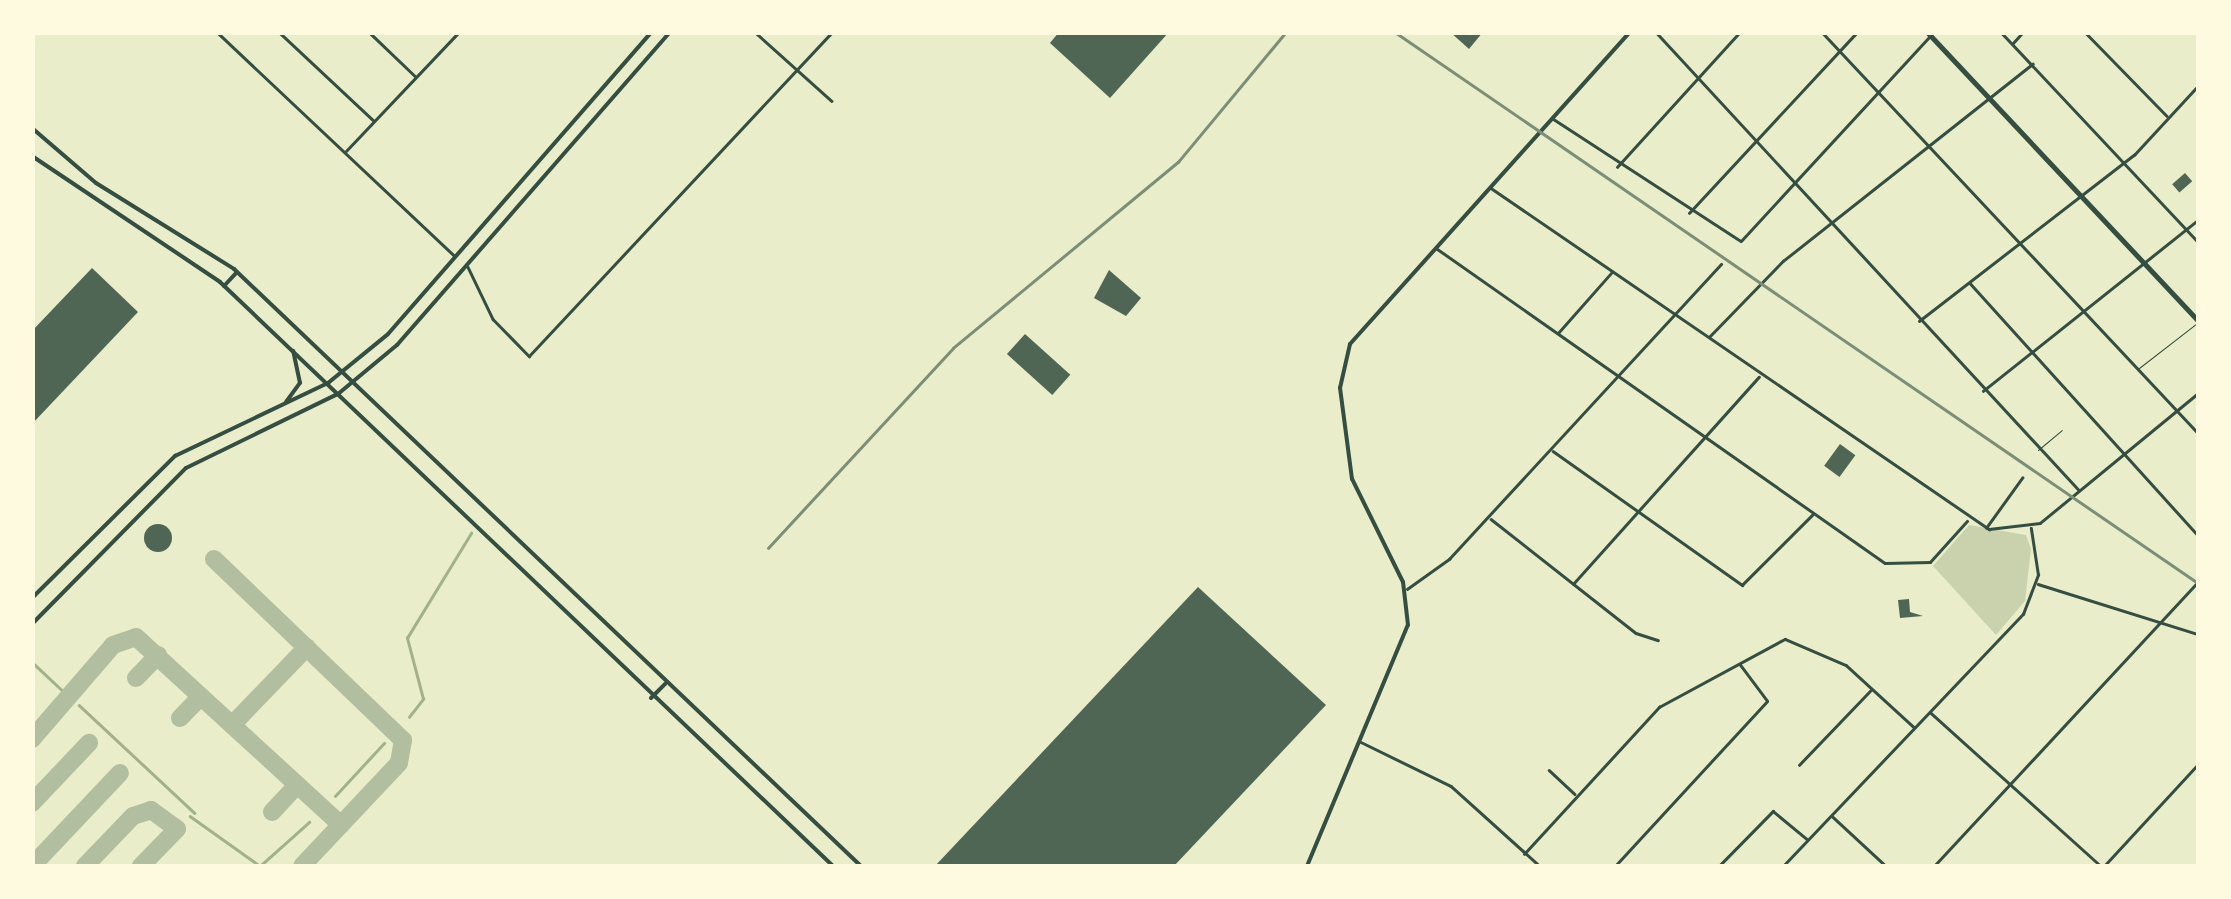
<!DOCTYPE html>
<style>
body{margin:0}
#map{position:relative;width:2231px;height:899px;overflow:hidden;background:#e9edc9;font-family:"Zilla Slab",serif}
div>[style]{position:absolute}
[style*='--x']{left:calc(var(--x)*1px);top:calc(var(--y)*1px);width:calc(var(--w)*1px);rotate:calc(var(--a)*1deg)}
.green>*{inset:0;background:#cad2ad}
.stream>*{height:2.5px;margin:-1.25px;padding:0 1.25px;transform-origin:1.25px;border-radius:1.25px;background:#a3b18a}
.taxiway>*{height:18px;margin:-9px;padding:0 9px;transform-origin:9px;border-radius:9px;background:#b2bea0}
.building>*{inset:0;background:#4f6655;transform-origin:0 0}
.round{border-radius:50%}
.service>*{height:1px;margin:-0.5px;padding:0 0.5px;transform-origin:0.5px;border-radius:0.5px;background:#344e41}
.minor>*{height:2.5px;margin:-1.25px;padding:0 1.25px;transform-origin:1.25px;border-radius:1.25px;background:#344e41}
.tertiary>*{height:4px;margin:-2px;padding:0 2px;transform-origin:2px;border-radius:2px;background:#344e41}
.secondary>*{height:4px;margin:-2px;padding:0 2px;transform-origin:2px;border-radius:2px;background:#344e41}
.primary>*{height:5px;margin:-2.5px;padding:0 2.5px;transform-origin:2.5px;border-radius:2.5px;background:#344e41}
.rail>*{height:2.5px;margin:-1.25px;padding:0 1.25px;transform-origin:1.25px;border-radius:1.25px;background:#7c8e77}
span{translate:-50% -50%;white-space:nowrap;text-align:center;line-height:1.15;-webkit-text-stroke:10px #fefae0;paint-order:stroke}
.frame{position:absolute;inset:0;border:35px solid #fefae0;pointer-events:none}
</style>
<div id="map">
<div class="green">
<div style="clip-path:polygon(1969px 525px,2026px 535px,2031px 549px,2025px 601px,1996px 635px,1933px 566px)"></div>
</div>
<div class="stream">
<div style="--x:32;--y:662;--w:42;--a:43.1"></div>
<div style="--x:79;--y:705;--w:158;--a:43"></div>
<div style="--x:409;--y:717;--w:23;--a:-52"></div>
<div style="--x:423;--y:699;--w:63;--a:-104.7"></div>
<div style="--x:407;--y:638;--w:123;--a:-58.6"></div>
<div style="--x:335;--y:796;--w:72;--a:-47.2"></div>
<div style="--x:190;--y:816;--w:86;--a:35.5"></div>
<div style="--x:260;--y:866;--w:66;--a:-41.9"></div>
</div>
<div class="taxiway">
<div style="--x:214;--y:559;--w:262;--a:43.8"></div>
<div style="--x:403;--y:740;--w:23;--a:100"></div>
<div style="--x:399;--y:763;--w:141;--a:133.3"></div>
<div style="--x:136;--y:678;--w:32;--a:-46"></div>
<div style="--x:180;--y:718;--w:30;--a:-46"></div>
<div style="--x:232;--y:725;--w:108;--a:-46.1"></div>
<div style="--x:32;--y:739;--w:124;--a:-49.2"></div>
<div style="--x:113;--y:645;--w:24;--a:-19"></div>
<div style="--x:136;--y:637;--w:278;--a:42.5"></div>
<div style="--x:32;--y:803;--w:83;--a:-46.5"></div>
<div style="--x:272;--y:812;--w:37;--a:-47"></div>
<div style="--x:32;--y:866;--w:128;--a:-46.6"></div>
<div style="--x:85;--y:866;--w:69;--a:-46.2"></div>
<div style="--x:133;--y:816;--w:19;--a:-18"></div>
<div style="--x:151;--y:810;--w:32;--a:36"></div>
<div style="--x:177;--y:829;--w:52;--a:134.2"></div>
</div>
<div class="building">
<div style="clip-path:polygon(1059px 32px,1169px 32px,1110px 98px,1050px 43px)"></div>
<div style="clip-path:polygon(1450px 32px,1483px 32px,1469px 49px)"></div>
<div style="left:2185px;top:173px;width:11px;height:17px;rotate:49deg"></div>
<div style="clip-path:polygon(92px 268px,138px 312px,32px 424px,32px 331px)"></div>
<div style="clip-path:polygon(1109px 270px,1141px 298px,1126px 316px,1094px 298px)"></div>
<div style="left:1025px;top:334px;width:61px;height:27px;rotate:42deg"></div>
<div style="left:1840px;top:444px;width:19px;height:27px;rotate:36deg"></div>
<div class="round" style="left:144px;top:524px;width:28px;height:28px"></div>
<div style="clip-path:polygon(1198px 587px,1326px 705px,1174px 866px,935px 866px)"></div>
<div style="clip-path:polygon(1909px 599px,1910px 612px,1923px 616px,1900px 618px,1898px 600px)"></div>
</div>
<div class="service">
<div style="--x:2139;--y:368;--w:72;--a:-37.7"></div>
<div style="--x:2038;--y:450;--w:31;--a:-40"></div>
</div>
<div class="minor">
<div style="--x:217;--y:32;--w:325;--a:43.3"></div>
<div style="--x:279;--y:32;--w:129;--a:43.1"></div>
<div style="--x:369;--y:32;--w:64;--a:43.7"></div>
<div style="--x:755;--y:32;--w:103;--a:41.9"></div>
<div style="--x:1656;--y:32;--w:623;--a:47.28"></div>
<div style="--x:1822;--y:32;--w:550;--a:46.84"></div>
<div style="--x:2001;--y:32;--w:288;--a:46.8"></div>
<div style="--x:2085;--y:32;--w:117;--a:45.7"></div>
<div style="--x:2013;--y:43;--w:15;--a:-48"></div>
<div style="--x:1552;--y:118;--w:225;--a:33.1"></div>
<div style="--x:1741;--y:241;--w:284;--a:-47.3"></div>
<div style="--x:346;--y:151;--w:164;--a:-46.5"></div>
<div style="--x:1617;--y:167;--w:183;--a:-47.7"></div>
<div style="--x:1491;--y:188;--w:604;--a:34.4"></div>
<div style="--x:1989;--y:529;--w:51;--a:-6.7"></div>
<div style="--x:2040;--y:523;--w:205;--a:-39.4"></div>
<div style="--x:1689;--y:213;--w:247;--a:-47.1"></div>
<div style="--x:1436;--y:248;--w:548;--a:35.05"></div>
<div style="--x:1885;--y:563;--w:45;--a:-1.3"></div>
<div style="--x:1930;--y:562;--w:55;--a:-47.9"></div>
<div style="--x:468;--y:267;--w:58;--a:64.3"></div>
<div style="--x:493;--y:319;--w:52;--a:45.8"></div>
<div style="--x:529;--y:356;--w:444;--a:-46.9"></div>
<div style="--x:1970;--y:283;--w:340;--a:47.9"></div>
<div style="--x:1919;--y:321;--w:272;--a:-37.7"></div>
<div style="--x:2134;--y:155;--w:94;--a:-47.2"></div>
<div style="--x:1558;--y:333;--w:80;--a:-48.5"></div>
<div style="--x:1709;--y:337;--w:106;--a:-45.8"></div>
<div style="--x:1783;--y:261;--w:318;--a:-38.3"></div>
<div style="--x:1983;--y:391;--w:275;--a:-38.5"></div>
<div style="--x:1553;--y:451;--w:232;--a:35.3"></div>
<div style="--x:1742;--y:585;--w:99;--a:-45"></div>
<div style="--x:1491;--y:519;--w:184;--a:38.2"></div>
<div style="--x:1636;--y:633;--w:23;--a:18"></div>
<div style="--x:1986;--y:528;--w:62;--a:-54.2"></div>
<div style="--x:1573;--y:584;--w:278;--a:-48.1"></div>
<div style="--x:2038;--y:584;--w:168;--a:17.4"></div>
<div style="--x:1407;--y:589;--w:52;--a:-35.5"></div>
<div style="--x:1449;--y:559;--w:401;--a:-47.3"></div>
<div style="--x:1931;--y:713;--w:229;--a:42"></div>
<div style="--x:1361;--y:742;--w:100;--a:26.1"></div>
<div style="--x:1451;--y:786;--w:120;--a:42"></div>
<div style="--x:1799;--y:765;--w:104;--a:-46.2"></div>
<div style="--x:1549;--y:770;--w:35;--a:43"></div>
<div style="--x:1833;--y:817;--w:72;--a:42.8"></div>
<div style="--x:1524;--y:854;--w:200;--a:-47.4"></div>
<div style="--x:1659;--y:707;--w:143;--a:-28.4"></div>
<div style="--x:1785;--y:639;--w:66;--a:23.1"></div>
<div style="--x:1846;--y:665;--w:92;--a:42.4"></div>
<div style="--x:1615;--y:866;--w:224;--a:-47.3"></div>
<div style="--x:1767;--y:701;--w:45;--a:-126.9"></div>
<div style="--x:1719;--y:866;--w:77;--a:-45.5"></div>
<div style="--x:1773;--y:811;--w:45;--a:39.6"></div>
<div style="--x:1783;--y:866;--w:348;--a:-46.4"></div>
<div style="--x:2023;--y:614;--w:42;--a:-69"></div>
<div style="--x:2038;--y:575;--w:47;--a:-98.7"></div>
<div style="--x:1934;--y:866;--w:388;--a:-47.1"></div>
<div style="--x:2104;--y:866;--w:139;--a:-47.3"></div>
</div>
<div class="tertiary">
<div style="--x:32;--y:598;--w:202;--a:-44.8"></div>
<div style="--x:175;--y:456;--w:170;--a:-25.5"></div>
<div style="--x:32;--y:624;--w:219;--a:-45.4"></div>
<div style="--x:186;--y:468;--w:169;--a:-26"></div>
</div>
<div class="secondary">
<div style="--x:32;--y:128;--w:84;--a:40.7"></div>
<div style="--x:96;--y:183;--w:163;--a:31.9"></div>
<div style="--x:234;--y:269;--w:866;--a:43.6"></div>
<div style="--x:32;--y:156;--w:226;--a:33.8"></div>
<div style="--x:220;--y:282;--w:847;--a:43.61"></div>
<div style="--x:224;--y:286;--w:19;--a:-47"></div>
<div style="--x:328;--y:383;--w:77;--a:-39.2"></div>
<div style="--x:388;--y:334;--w:400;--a:-48.9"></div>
<div style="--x:338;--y:394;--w:77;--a:-39.7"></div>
<div style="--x:397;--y:345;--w:415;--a:-48.9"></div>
<div style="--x:286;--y:402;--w:24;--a:-54"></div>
<div style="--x:300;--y:383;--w:33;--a:-102"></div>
<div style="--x:651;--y:698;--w:20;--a:-45"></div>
<div style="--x:1307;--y:866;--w:261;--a:-67.3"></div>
<div style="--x:1408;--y:625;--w:43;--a:-96.6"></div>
<div style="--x:1403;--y:582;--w:115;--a:-116.3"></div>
<div style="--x:1352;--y:479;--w:92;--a:-97.5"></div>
<div style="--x:1340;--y:388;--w:45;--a:-77.2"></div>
<div style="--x:1350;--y:344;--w:419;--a:-48.1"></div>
</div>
<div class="primary">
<div style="--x:1927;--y:32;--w:396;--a:46.8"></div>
</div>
<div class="rail">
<div style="--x:1395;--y:32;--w:974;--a:34.46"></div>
<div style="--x:768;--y:548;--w:272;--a:-47.2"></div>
<div style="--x:953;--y:348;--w:292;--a:-39.6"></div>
<div style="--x:1178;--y:162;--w:169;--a:-50.3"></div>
</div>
<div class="frame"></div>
</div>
